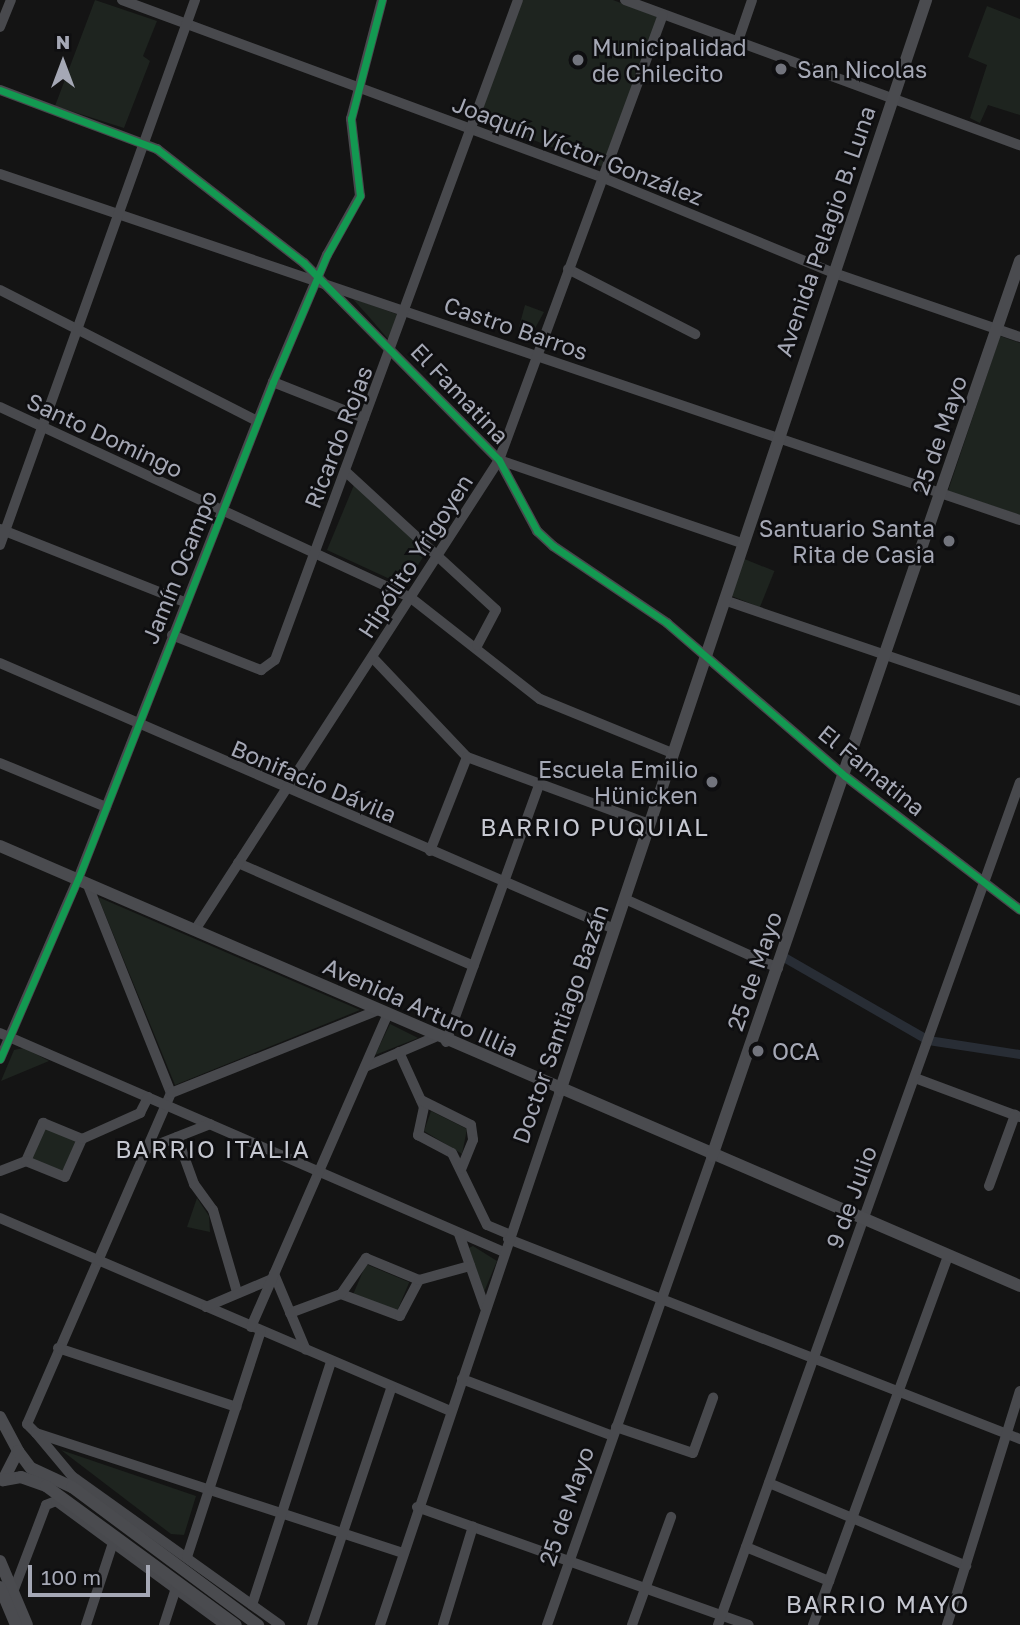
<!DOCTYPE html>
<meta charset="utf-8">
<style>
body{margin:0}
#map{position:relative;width:1020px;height:1625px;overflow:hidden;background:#141414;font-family:"Golos Text",sans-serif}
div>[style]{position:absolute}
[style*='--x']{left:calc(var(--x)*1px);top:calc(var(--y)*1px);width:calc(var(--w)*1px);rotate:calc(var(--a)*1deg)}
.green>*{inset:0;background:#1e241f;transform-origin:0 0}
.canal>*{height:9px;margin:-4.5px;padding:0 4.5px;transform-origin:4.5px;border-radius:4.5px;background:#282d35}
.minor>*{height:10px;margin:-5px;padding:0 5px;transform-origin:5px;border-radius:5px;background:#48494d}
.major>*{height:12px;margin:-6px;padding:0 6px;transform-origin:6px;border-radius:6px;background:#4a4b4f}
.cycleway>*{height:7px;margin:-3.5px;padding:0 3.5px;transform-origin:3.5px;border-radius:3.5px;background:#139951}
.dots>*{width:19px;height:19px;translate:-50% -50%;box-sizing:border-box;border:4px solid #0e0e10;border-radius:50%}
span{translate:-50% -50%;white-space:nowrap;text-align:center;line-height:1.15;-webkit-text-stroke:5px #0e0e10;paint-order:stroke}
.poi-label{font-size:23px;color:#a5a8b5}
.left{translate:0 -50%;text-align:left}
.right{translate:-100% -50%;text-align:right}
.street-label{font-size:23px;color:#a5a8b5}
.neighbourhood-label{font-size:24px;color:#c6c8d1;letter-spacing:2px}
.north{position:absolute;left:28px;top:28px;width:70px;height:70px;-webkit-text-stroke:5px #0e0e10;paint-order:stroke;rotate:0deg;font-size:19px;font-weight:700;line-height:28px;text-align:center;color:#a5a8b5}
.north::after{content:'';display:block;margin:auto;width:24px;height:32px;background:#a5a8b5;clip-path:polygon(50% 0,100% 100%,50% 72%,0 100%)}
.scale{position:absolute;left:28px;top:1565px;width:122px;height:32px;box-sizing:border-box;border:4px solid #a5a8b5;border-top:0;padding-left:9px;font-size:21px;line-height:24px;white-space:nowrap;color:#a5a8b5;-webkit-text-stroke:5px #0e0e10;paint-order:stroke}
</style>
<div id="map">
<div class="green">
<div style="clip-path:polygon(95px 0,157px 21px,143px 56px,150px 61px,124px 128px,55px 106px)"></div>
<div style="clip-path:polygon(521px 0,613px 0,658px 17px,603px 167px,479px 119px)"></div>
<div style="clip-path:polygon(987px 6px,1020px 19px,1020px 115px,988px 105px,980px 123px,970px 118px,987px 65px,968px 57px)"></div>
<div style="clip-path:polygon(352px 298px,399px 315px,388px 339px,370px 318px)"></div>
<div style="clip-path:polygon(525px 305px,544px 312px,527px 343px,516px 338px)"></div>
<div style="clip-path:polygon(1000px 336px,1020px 343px,1020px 515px,948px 491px)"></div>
<div style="clip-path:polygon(354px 485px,428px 549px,405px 586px,327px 550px)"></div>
<div style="left:742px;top:558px;width:35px;height:39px;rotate:22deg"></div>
<div style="clip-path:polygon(98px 897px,360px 1010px,175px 1085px)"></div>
<div style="clip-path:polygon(390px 1024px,418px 1038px,375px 1055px)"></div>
<div style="clip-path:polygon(24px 1048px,49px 1061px,1px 1081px,14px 1050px)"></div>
<div style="clip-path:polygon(431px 1111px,467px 1129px,462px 1154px,424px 1131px)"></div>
<div style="left:45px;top:1127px;width:34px;height:35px;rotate:23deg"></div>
<div style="clip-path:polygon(197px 1198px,209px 1216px,210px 1232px,187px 1227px)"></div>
<div style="clip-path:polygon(473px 1246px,497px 1261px,484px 1292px,469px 1248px)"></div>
<div style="left:366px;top:1264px;width:47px;height:33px;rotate:23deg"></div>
<div style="clip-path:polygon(61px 1450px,196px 1496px,184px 1535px,171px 1534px)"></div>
</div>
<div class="canal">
<div style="--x:782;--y:956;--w:168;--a:29.9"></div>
<div style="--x:928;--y:1040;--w:93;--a:8.7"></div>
</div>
<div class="minor">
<div style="--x:122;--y:0;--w:511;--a:20.28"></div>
<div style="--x:601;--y:177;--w:252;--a:22.4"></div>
<div style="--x:834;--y:273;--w:197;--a:19"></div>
<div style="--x:625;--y:0;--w:421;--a:20.2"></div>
<div style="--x:0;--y:27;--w:29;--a:-68"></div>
<div style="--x:738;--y:41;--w:43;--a:-71.1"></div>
<div style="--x:0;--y:90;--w:168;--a:20.6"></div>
<div style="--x:157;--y:149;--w:186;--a:37.8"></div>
<div style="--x:304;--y:263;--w:277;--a:45.3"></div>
<div style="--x:499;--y:460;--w:81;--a:61.8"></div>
<div style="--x:537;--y:531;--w:22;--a:43"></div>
<div style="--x:553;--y:546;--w:138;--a:34"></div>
<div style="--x:667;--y:623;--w:235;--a:40.7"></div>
<div style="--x:845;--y:776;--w:220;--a:37.4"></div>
<div style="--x:0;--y:174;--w:1077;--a:18.74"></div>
<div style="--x:568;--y:269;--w:143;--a:27.1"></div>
<div style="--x:0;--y:290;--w:288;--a:27"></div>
<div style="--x:273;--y:382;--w:98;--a:21.6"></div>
<div style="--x:0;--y:407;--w:453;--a:24.9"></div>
<div style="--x:411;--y:598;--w:164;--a:38.1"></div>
<div style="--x:540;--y:699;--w:143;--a:22.2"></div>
<div style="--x:499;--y:460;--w:257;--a:18.9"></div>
<div style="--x:345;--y:471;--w:205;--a:42.6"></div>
<div style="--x:496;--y:610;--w:40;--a:118"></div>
<div style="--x:0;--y:529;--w:198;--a:21.6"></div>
<div style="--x:0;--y:545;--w:579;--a:-70.31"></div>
<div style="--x:724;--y:600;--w:313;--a:18.8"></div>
<div style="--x:172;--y:635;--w:96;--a:21.5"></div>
<div style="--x:261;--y:670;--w:17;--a:-36"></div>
<div style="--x:275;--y:660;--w:703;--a:-69.79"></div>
<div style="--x:373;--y:658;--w:137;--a:46.5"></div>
<div style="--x:467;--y:757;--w:194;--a:20.2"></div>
<div style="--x:0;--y:663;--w:669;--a:23.42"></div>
<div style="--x:0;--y:763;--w:115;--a:22.5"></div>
<div style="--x:430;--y:851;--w:101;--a:-68.5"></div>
<div style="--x:238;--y:863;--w:257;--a:23.6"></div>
<div style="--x:87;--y:883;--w:226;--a:68.2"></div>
<div style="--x:171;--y:1093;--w:361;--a:113.5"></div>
<div style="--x:27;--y:1424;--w:13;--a:45"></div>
<div style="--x:36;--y:1433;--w:386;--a:18.1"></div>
<div style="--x:625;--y:899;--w:168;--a:24.3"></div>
<div style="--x:195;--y:930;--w:560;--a:-57.1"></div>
<div style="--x:499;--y:460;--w:474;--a:-69.8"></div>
<div style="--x:0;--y:1033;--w:550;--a:23.49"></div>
<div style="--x:446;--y:1042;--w:270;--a:-70.1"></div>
<div style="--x:399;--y:1052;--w:60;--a:65.6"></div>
<div style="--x:424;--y:1107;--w:29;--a:102"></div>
<div style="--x:418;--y:1135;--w:38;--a:28"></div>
<div style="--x:452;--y:1153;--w:80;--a:64.1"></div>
<div style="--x:487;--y:1225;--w:25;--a:23"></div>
<div style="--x:0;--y:1059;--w:196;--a:-66.6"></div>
<div style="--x:78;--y:879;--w:534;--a:-68.58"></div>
<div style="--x:273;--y:382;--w:138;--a:-67"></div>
<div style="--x:327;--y:255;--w:68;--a:-60.8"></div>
<div style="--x:360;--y:196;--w:78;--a:-96.7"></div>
<div style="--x:351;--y:119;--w:123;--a:-75.4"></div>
<div style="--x:365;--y:1067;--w:76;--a:-23.2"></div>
<div style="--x:915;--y:1078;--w:112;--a:20.4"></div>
<div style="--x:171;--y:1093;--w:221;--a:-21.8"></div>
<div style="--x:421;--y:1100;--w:56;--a:26.6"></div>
<div style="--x:471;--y:1125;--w:15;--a:82"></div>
<div style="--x:473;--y:1140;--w:31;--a:112"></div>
<div style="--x:177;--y:1137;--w:50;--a:70.1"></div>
<div style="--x:194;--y:1184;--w:32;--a:54"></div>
<div style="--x:213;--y:1210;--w:85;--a:73.7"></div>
<div style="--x:144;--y:1150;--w:71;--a:-21.5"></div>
<div style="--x:26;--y:1161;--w:42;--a:-65.9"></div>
<div style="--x:43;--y:1123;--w:42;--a:22.3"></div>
<div style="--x:0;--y:1171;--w:28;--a:-21"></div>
<div style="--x:26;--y:1161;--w:42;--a:22.3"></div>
<div style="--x:65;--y:1177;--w:42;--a:-65.9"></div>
<div style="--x:82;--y:1139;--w:64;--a:-24.1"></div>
<div style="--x:140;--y:1113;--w:18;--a:-63"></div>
<div style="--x:989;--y:1186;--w:76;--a:-69.9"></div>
<div style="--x:0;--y:1218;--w:491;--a:23.2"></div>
<div style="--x:459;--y:1234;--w:78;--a:70.6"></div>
<div style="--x:508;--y:1239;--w:550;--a:21.34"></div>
<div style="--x:274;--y:1274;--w:82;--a:67.2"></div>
<div style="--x:341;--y:1294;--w:63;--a:20.4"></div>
<div style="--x:400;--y:1316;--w:41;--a:-62.2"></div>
<div style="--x:206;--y:1307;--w:72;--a:-23"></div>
<div style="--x:290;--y:1313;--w:54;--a:-20.4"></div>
<div style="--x:341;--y:1294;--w:44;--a:-55.2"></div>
<div style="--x:366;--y:1258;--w:57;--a:22.5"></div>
<div style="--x:419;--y:1280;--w:53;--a:-15.4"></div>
<div style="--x:251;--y:1327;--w:339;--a:-66.4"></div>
<div style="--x:58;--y:1348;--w:188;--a:18.3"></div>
<div style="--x:462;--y:1379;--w:161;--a:20.7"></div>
<div style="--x:616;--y:1427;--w:81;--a:18.7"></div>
<div style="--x:693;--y:1453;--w:59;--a:-70"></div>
<div style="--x:36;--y:1433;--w:56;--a:50.1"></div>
<div style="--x:72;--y:1476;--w:256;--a:35.6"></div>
<div style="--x:769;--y:1483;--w:214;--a:22.8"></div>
<div style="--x:417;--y:1507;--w:352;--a:19.6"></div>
<div style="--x:746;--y:1547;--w:90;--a:22.3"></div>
<div style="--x:187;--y:1557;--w:238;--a:-71.9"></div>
<div style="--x:13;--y:1592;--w:93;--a:-69.2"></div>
<div style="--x:46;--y:1505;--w:11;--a:-22"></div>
<div style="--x:56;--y:1501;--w:210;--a:36.3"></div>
<div style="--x:252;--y:1605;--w:256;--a:-72"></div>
<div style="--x:86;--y:1625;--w:86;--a:-71.8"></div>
<div style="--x:164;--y:1625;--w:38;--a:-72"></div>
<div style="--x:312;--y:1625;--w:249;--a:-71.5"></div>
<div style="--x:380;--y:1625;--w:564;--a:-71.37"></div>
<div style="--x:443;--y:1625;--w:103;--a:-73.1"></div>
<div style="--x:547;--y:1625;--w:497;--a:-70.6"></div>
<div style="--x:632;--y:1625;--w:115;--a:-70.1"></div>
<div style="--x:718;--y:1625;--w:895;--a:-70.29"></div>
<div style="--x:813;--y:1625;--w:393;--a:-69.9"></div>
<div style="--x:947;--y:1625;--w:245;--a:-72.7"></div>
</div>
<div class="major">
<div style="--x:0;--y:846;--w:1111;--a:23.33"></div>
<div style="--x:560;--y:1091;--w:1151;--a:-71.45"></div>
<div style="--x:712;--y:1156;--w:947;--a:-71.01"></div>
<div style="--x:0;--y:1417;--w:38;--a:62"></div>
<div style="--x:18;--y:1451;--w:33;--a:117"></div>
<div style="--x:18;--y:1451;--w:21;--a:53"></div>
<div style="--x:31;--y:1468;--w:45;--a:24.9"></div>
<div style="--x:72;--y:1487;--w:232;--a:36.6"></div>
<div style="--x:4;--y:1480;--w:17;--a:-10"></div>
<div style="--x:21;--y:1477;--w:27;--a:20"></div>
<div style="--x:46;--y:1486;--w:235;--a:36.2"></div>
<div style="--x:0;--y:1561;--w:69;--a:67.1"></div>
<div style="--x:0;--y:1587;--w:41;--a:67.2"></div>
</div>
<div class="cycleway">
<div style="--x:0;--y:90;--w:168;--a:20.6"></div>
<div style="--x:157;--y:149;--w:186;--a:37.8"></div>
<div style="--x:304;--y:263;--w:277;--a:45.3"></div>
<div style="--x:499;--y:460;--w:81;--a:61.8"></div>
<div style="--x:537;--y:531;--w:22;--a:43"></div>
<div style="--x:553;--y:546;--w:138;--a:34"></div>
<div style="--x:667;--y:623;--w:235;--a:40.7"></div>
<div style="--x:845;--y:776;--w:220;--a:37.4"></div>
<div style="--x:0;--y:1059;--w:196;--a:-66.6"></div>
<div style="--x:78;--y:879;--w:534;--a:-68.58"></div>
<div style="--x:273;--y:382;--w:138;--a:-67"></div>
<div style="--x:327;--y:255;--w:68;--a:-60.8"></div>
<div style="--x:360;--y:196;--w:78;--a:-96.7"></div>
<div style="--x:351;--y:119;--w:123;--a:-75.4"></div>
</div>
<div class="dots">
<div style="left:578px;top:60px;background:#72747d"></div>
<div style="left:781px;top:69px;background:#72747d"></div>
<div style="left:949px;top:541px;background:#72747d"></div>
<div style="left:712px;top:782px;background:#72747d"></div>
<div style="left:758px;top:1051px;background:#72747d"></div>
</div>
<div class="poi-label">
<span class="left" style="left:592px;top:60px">Municipalidad<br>de Chilecito</span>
<span class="left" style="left:797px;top:69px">San Nicolas</span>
<span class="right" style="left:935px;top:541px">Santuario Santa<br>Rita de Casia</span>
<span class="right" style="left:698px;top:782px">Escuela Emilio<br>Hünicken</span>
<span class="left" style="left:772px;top:1051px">OCA</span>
</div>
<div class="street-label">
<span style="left:578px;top:150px;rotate:21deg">Joaquín Víctor González</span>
<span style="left:825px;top:231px;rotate:-71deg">Avenida Pelagio B. Luna</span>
<span style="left:516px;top:328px;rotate:19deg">Castro Barros</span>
<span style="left:460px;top:393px;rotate:46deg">El Famatina</span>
<span style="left:105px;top:435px;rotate:25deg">Santo Domingo</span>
<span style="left:939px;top:435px;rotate:-71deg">25 de Mayo</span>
<span style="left:338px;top:437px;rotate:-69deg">Ricardo Rojas</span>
<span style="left:415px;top:556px;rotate:-57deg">Hipólito Yrigoyen</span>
<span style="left:179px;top:567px;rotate:-68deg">Jamín Ocampo</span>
<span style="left:872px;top:770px;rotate:39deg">El Famatina</span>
<span style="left:314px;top:781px;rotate:23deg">Bonifacio Dávila</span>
<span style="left:754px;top:971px;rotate:-71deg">25 de Mayo</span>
<span style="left:421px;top:1007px;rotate:24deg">Avenida Arturo Illia</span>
<span style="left:560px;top:1024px;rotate:-71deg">Doctor Santiago Bazán</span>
<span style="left:851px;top:1197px;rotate:-70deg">9 de Julio</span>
<span style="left:566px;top:1506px;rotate:-71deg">25 de Mayo</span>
</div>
<div class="neighbourhood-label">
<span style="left:595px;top:827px">BARRIO PUQUIAL</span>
<span style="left:213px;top:1149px">BARRIO ITALIA</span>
<span style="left:878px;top:1604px">BARRIO MAYO</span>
</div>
<div class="north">N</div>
<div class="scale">100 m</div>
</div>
